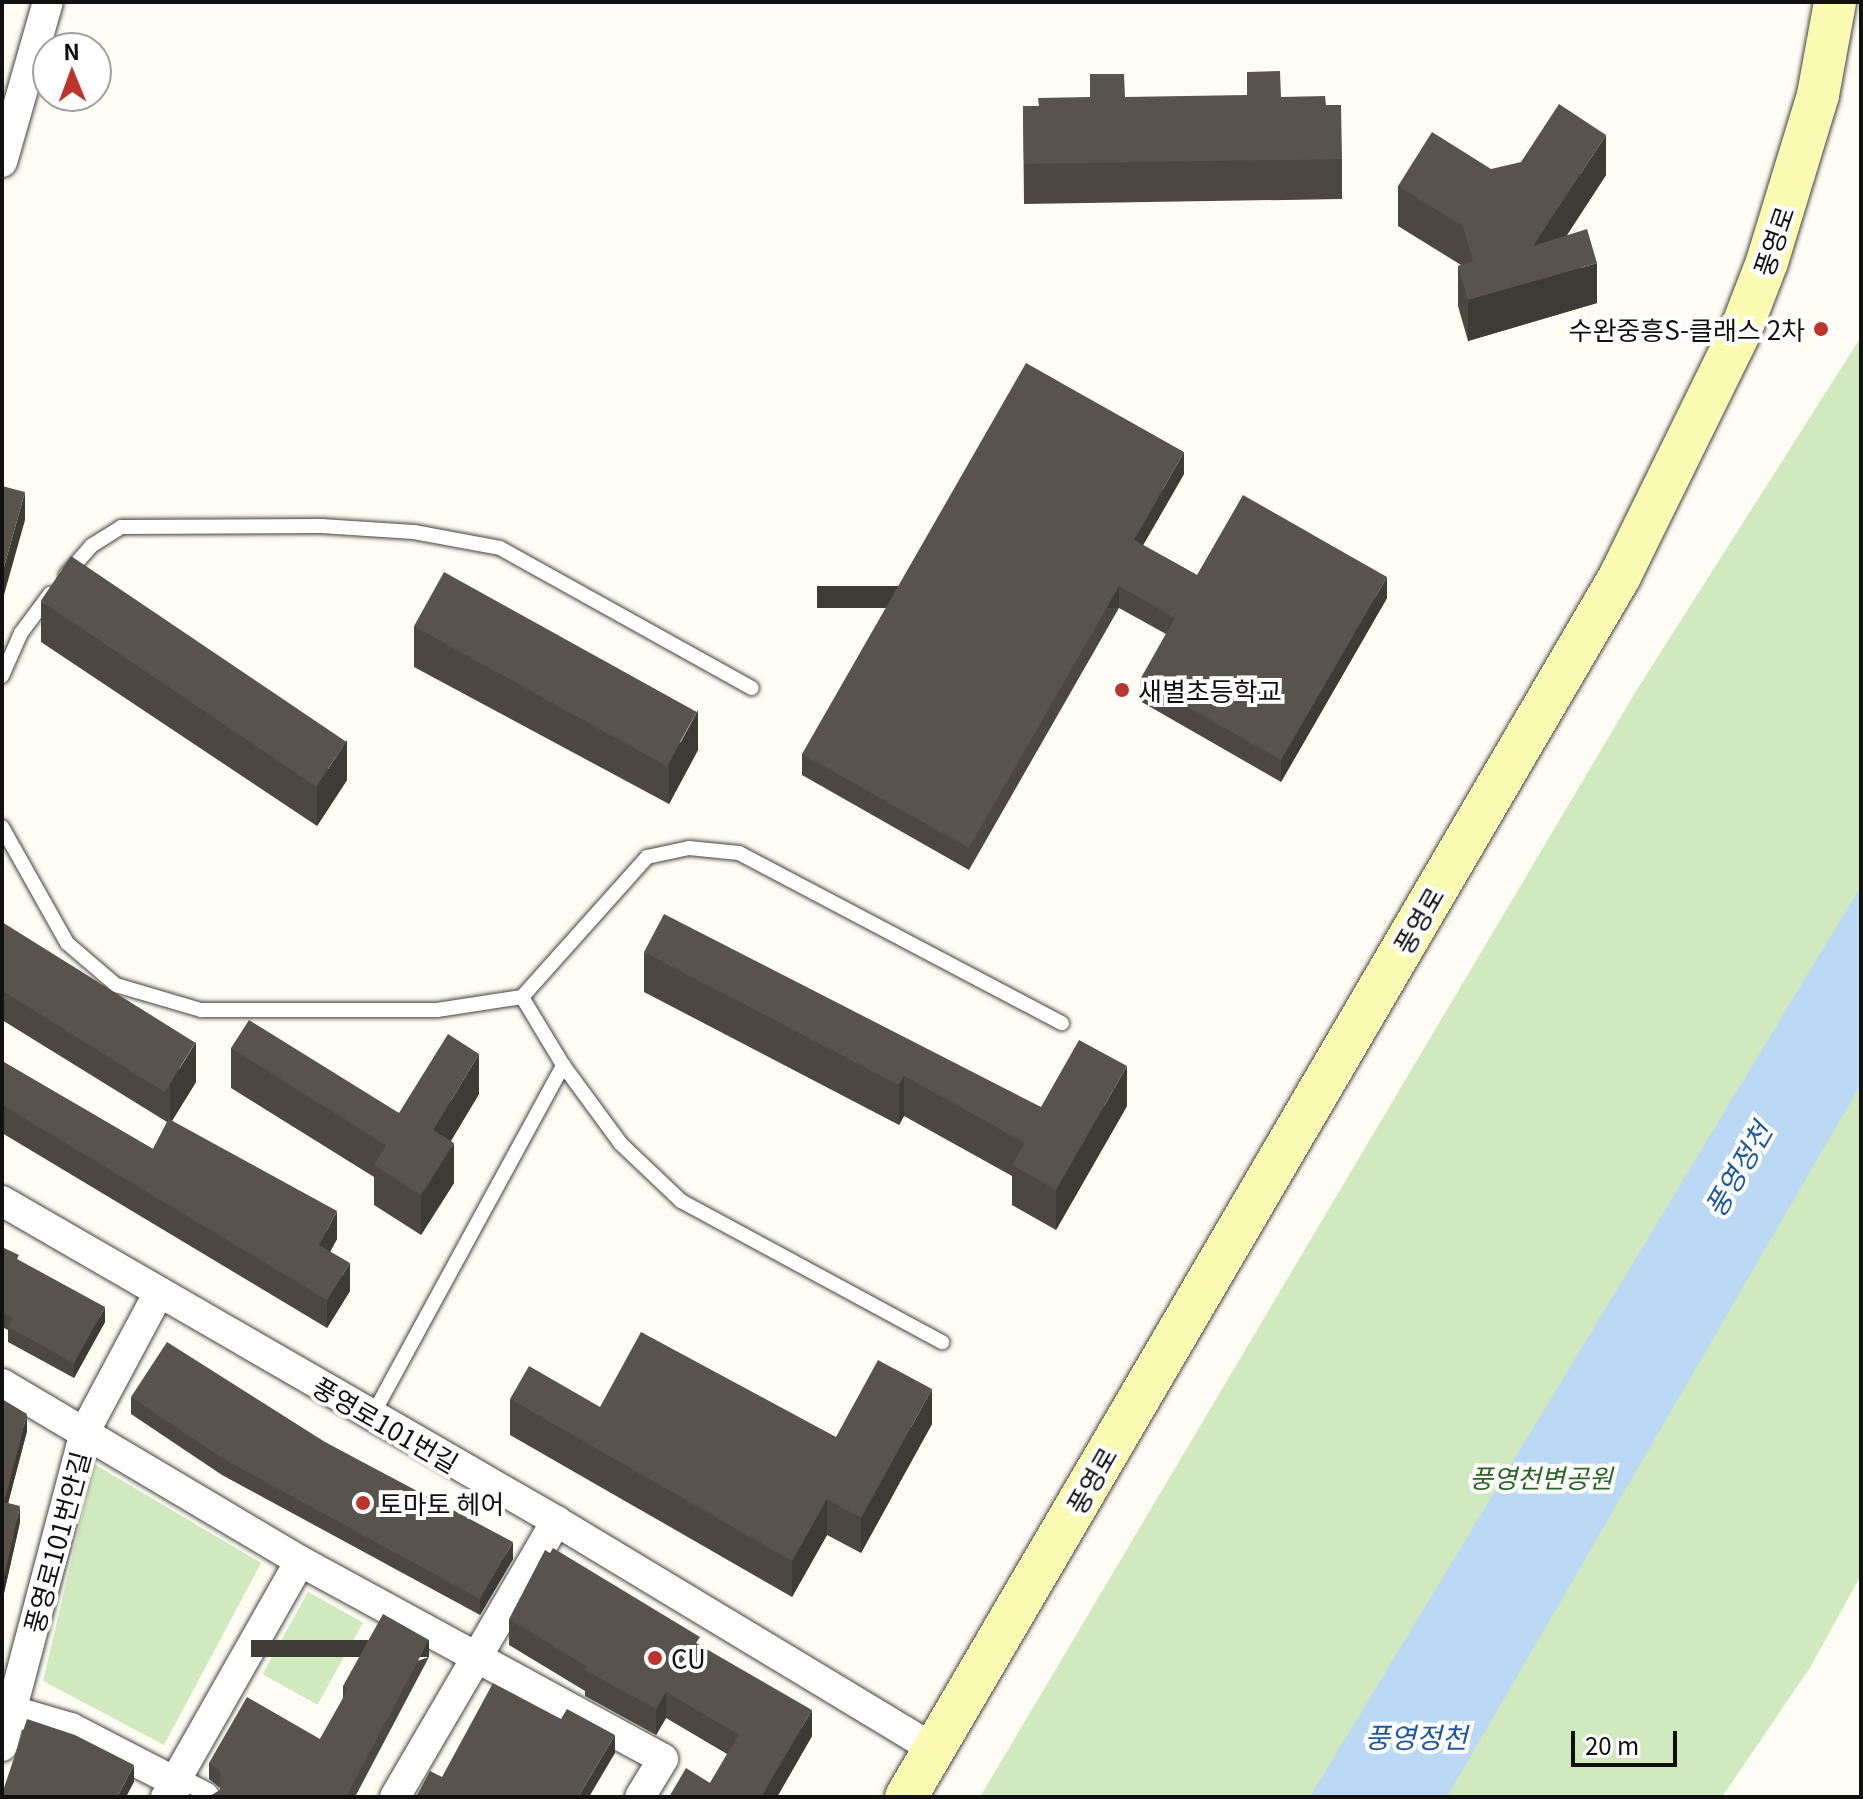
<!DOCTYPE html>
<meta charset="utf-8">
<style>
body{margin:0}
#map{position:relative;width:1863px;height:1799px;overflow:hidden;background:#fefdf4;font-family:Georgia,"Noto Sans KR",serif}
div>[style]{position:absolute}
[style*='--x']{left:calc(var(--x)*1px);top:calc(var(--y)*1px);width:calc(var(--w)*1px);rotate:calc(var(--a)*1deg)}
.green>*{inset:0;background:#d0e9be;transform-origin:0 0}
.water>*{inset:0;background:#bbd9f4}
.roads{filter:drop-shadow(0 0 2px #434343) drop-shadow(0 0 2px #434343)}
.lane>*{height:14px;margin:-7px;padding:0 7px;transform-origin:7px;border-radius:7px;background:#fff}
.street>*{height:30px;margin:-15px;padding:0 15px;transform-origin:15px;border-radius:15px;background:#fff}
.secondary>*{height:42px;margin:-21px;padding:0 21px;transform-origin:21px;border-radius:21px;background:#fbfab2}
.wall>*{inset:0;background:#4d4742}
.shaded-wall>*{inset:0;background:#3e3a36;transform-origin:0 0}
.building>*{inset:0;background:#59534d;transform-origin:0 0}
.dots>*{width:22px;height:22px;translate:-50% -50%;box-sizing:border-box;border:4px solid #fff;border-radius:50%}
span{translate:-50% -50%;white-space:nowrap;text-align:center;line-height:1.15;-webkit-text-stroke:8px #fff;paint-order:stroke}
.street-label{font-size:26px;color:#101010}
.poi-label{font-size:26px;color:#101010}
.right{translate:-100% -50%;text-align:right}
.left{translate:0 -50%;text-align:left}
.park-label{font-size:26px;color:#2a6622;font-style:italic}
.water-label{font-size:28px;color:#1d599e;font-style:italic}
.frame{position:absolute;inset:0;border:4px solid #101010;pointer-events:none}
.north{position:absolute;left:32px;top:32px;width:80px;height:80px;box-sizing:border-box;background:#fff;border:2px solid #9f9f9f;border-radius:50%;rotate:359deg;font-size:22px;font-weight:700;line-height:32px;text-align:center;color:#101010}
.north::after{content:'';display:block;margin:auto;width:28px;height:36px;background:#bc352d;clip-path:polygon(50% 0,100% 100%,50% 72%,0 100%)}
.scale{position:absolute;left:1571px;top:1731px;width:106px;height:36px;box-sizing:border-box;border:4px solid #101010;border-top:0;padding-left:10px;font-size:24px;line-height:28px;white-space:nowrap;color:#101010;-webkit-text-stroke:6px #fff;paint-order:stroke}
</style>
<div id="map">
<div class="green">
<div style="clip-path:polygon(1861px 337px,1861px 1575px,1811px 1666px,1722px 1797px,980px 1797px,1636px 691px)"></div>
<div style="clip-path:polygon(94px 1464px,261px 1563px,164px 1745px,43px 1681px)"></div>
<div style="left:308px;top:1592px;width:63px;height:94px;rotate:29deg"></div>
</div>
<div class="water">
<div style="clip-path:polygon(1861px 886px,1861px 1084px,1447px 1797px,1310px 1797px)"></div>
</div>
<div class="roads">
<div class="lane">
<div style="--x:66;--y:575;--w:38;--a:-49"></div>
<div style="--x:91;--y:546;--w:36;--a:-32"></div>
<div style="--x:121;--y:527;--w:200;--a:-0.3"></div>
<div style="--x:321;--y:526;--w:93;--a:3.7"></div>
<div style="--x:414;--y:532;--w:87;--a:10.5"></div>
<div style="--x:500;--y:548;--w:288;--a:29.1"></div>
<div style="--x:2;--y:676;--w:47;--a:-66.2"></div>
<div style="--x:21;--y:633;--w:49;--a:-53.4"></div>
<div style="--x:2;--y:827;--w:133;--a:60.7"></div>
<div style="--x:67;--y:943;--w:65;--a:40.6"></div>
<div style="--x:116;--y:985;--w:89;--a:16.4"></div>
<div style="--x:201;--y:1010;--w:236;--a:0"></div>
<div style="--x:437;--y:1010;--w:86;--a:-8.7"></div>
<div style="--x:522;--y:997;--w:188;--a:-48.2"></div>
<div style="--x:647;--y:857;--w:43;--a:-12.1"></div>
<div style="--x:689;--y:848;--w:50;--a:5.7"></div>
<div style="--x:739;--y:853;--w:365;--a:27.8"></div>
<div style="--x:522;--y:997;--w:79;--a:58.9"></div>
<div style="--x:563;--y:1065;--w:98;--a:53.7"></div>
<div style="--x:621;--y:1144;--w:83;--a:43.5"></div>
<div style="--x:681;--y:1201;--w:297;--a:28.4"></div>
<div style="--x:372;--y:1416;--w:400;--a:-61.4"></div>
</div>
<div class="street">
<div style="--x:2;--y:162;--w:166;--a:-74"></div>
<div style="--x:2;--y:1201;--w:640;--a:30.01"></div>
<div style="--x:556;--y:1521;--w:440;--a:31.1"></div>
<div style="--x:2;--y:1384;--w:347;--a:30.7"></div>
<div style="--x:300;--y:1561;--w:413;--a:28.6"></div>
<div style="--x:663;--y:1759;--w:44;--a:121.2"></div>
<div style="--x:2;--y:1708;--w:72;--a:16.2"></div>
<div style="--x:71;--y:1728;--w:150;--a:27.4"></div>
<div style="--x:2;--y:1746;--w:326;--a:-75.2"></div>
<div style="--x:85;--y:1431;--w:155;--a:-61.9"></div>
<div style="--x:166;--y:1797;--w:271;--a:-60.4"></div>
<div style="--x:395;--y:1797;--w:320;--a:-59.7"></div>
</div>
<div class="secondary">
<div style="--x:906;--y:1797;--w:1414;--a:-59.68"></div>
<div style="--x:1620;--y:576;--w:272;--a:-63.8"></div>
<div style="--x:1740;--y:332;--w:75;--a:-68.9"></div>
<div style="--x:1767;--y:262;--w:175;--a:-73"></div>
<div style="--x:1818;--y:95;--w:95;--a:-79.6"></div>
</div>
</div>
<div class="wall">
<div style="clip-path:polygon(1125px 97px,1281px 97px,1326px 105px,1342px 159px,1342px 199px,1024px 204px,1023px 106px,1038px 106px)"></div>
<div style="clip-path:polygon(1491px 169px,1606px 175px,1567px 235px,1597px 303px,1468px 341px,1458px 306px,1458px 266px,1461px 265px,1398px 226px,1398px 186px)"></div>
<div style="clip-path:polygon(1184px 474px,1143px 545px,1197px 575px,1387px 598px,1281px 782px,1140px 701px,1140px 680px,1166px 634px,1119px 608px,969px 870px,802px 775px,802px 754px)"></div>
<div style="clip-path:polygon(41px 601px,347px 780px,317px 826px,41px 642px)"></div>
<div style="clip-path:polygon(414px 626px,698px 750px,669px 804px,414px 667px)"></div>
<div style="clip-path:polygon(2px 922px,196px 1082px,172px 1121px,337px 1239px,330px 1251px,350px 1291px,327px 1328px,2px 1133px,2px 1061px,153px 1149px,167px 1122px,2px 1020px)"></div>
<div style="clip-path:polygon(644px 952px,1041px 1107px,1127px 1106px,1056px 1230px,1012px 1205px,1012px 1176px,904px 1116px,899px 1125px,644px 992px)"></div>
<div style="clip-path:polygon(231px 1048px,399px 1113px,479px 1094px,451px 1141px,454px 1183px,421px 1235px,374px 1205px,374px 1177px,231px 1088px)"></div>
<div style="clip-path:polygon(2px 1247px,19px 1261px,105px 1322px,74px 1378px,8px 1342px,8px 1330px,2px 1327px)"></div>
<div style="clip-path:polygon(131px 1397px,325px 1442px,513px 1559px,480px 1615px,222px 1475px,131px 1414px)"></div>
<div style="clip-path:polygon(2px 1399px,27px 1431px,8px 1503px,20px 1522px,4px 1593px,2px 1593px)"></div>
<div style="clip-path:polygon(510px 1399px,836px 1437px,932px 1424px,861px 1553px,827px 1535px,792px 1597px,510px 1435px)"></div>
<div style="clip-path:polygon(509px 1619px,700px 1645px,812px 1736px,777px 1797px,669px 1797px,710px 1783px,727px 1754px,666px 1718px,656px 1735px,585px 1696px,585px 1691px,509px 1645px)"></div>
<div style="clip-path:polygon(429px 1657px,355px 1797px,220px 1790px,220px 1788px,209px 1779px,209px 1763px,320px 1739px,343px 1699px,343px 1686px)"></div>
</div>
<div class="shaded-wall">
<div style="clip-path:polygon(1606px 135px,1606px 175px,1537px 281px,1597px 263px,1597px 303px,1468px 341px,1468px 300px,1533px 246px)"></div>
<div style="clip-path:polygon(1184px 452px,1184px 474px,1134px 561px,1134px 540px)"></div>
<div style="clip-path:polygon(25px 492px,25px 520px,2px 602px,2px 574px)"></div>
<div style="clip-path:polygon(1387px 577px,1387px 598px,1281px 782px,1281px 760px)"></div>
<div style="left:1119px;top:586px;width:22px;height:302px;rotate:90deg"></div>
<div style="clip-path:polygon(698px 710px,698px 750px,669px 804px,669px 764px)"></div>
<div style="clip-path:polygon(347px 740px,347px 780px,317px 826px,317px 786px)"></div>
<div style="clip-path:polygon(196px 1042px,196px 1082px,170px 1124px,170px 1084px)"></div>
<div style="clip-path:polygon(479px 1054px,479px 1094px,433px 1170px,433px 1130px)"></div>
<div style="clip-path:polygon(1127px 1066px,1127px 1106px,1056px 1230px,1056px 1190px)"></div>
<div style="clip-path:polygon(904px 1076px,904px 1116px,899px 1125px,899px 1085px)"></div>
<div style="clip-path:polygon(454px 1143px,454px 1183px,421px 1235px,421px 1195px)"></div>
<div style="clip-path:polygon(337px 1211px,337px 1239px,319px 1273px,319px 1245px)"></div>
<div style="clip-path:polygon(350px 1263px,350px 1291px,327px 1328px,327px 1300px)"></div>
<div style="clip-path:polygon(105px 1307px,105px 1322px,74px 1378px,74px 1363px)"></div>
<div style="clip-path:polygon(932px 1389px,932px 1424px,861px 1553px,861px 1518px)"></div>
<div style="clip-path:polygon(27px 1414px,27px 1431px,4px 1519px,4px 1502px)"></div>
<div style="clip-path:polygon(827px 1499px,827px 1535px,792px 1597px,792px 1561px)"></div>
<div style="clip-path:polygon(20px 1506px,20px 1522px,4px 1593px,4px 1577px)"></div>
<div style="clip-path:polygon(513px 1542px,513px 1559px,480px 1615px,480px 1599px)"></div>
<div style="left:429px;top:1640px;width:17px;height:178px;rotate:90deg"></div>
<div style="clip-path:polygon(666px 1692px,666px 1718px,656px 1735px,656px 1709px)"></div>
<div style="clip-path:polygon(812px 1710px,812px 1736px,777px 1797px,761px 1797px)"></div>
<div style="clip-path:polygon(615px 1735px,615px 1753px,589px 1797px,578px 1797px)"></div>
<div style="clip-path:polygon(134px 1765px,134px 1782px,126px 1797px,117px 1797px)"></div>
</div>
<div class="building">
<div style="clip-path:polygon(1280px 71px,1281px 97px,1325px 96px,1326px 105px,1341px 105px,1342px 159px,1024px 164px,1023px 106px,1039px 106px,1038px 98px,1090px 97px,1090px 74px,1124px 74px,1125px 97px,1247px 95px,1247px 72px)"></div>
<div style="clip-path:polygon(1559px 104px,1606px 135px,1533px 246px,1587px 229px,1597px 263px,1468px 300px,1458px 266px,1473px 261px,1463px 226px,1398px 186px,1432px 132px,1491px 169px,1521px 162px)"></div>
<div style="clip-path:polygon(1026px 363px,1184px 452px,1134px 540px,1197px 575px,1243px 495px,1387px 577px,1281px 760px,1140px 680px,1175px 618px,1119px 586px,969px 848px,802px 754px)"></div>
<div style="clip-path:polygon(2px 486px,25px 492px,2px 574px)"></div>
<div style="left:71px;top:556px;width:332px;height:54px;rotate:34deg"></div>
<div style="left:444px;top:572px;width:289px;height:62px;rotate:29deg"></div>
<div style="clip-path:polygon(664px 914px,1041px 1107px,1079px 1040px,1127px 1066px,1056px 1190px,1012px 1165px,1025px 1143px,904px 1076px,899px 1085px,644px 952px)"></div>
<div style="left:2px;top:922px;width:228px;height:58px;rotate:32deg"></div>
<div style="clip-path:polygon(249px 1020px,399px 1113px,448px 1034px,479px 1054px,433px 1130px,454px 1143px,421px 1195px,374px 1165px,386px 1145px,231px 1048px)"></div>
<div style="clip-path:polygon(2px 1061px,153px 1149px,169px 1119px,337px 1211px,319px 1245px,350px 1263px,327px 1300px,2px 1105px)"></div>
<div style="clip-path:polygon(2px 1247px,19px 1255px,17px 1259px,105px 1307px,74px 1363px,8px 1327px,13px 1318px,2px 1312px)"></div>
<div style="clip-path:polygon(641px 1332px,836px 1437px,878px 1360px,932px 1389px,861px 1518px,827px 1499px,792px 1561px,510px 1399px,529px 1366px,600px 1407px)"></div>
<div style="clip-path:polygon(167px 1342px,325px 1442px,513px 1542px,480px 1599px,222px 1458px,131px 1397px)"></div>
<div style="clip-path:polygon(2px 1399px,27px 1414px,4px 1502px,20px 1506px,4px 1577px,2px 1577px)"></div>
<div style="clip-path:polygon(553px 1548px,700px 1637px,696px 1643px,812px 1710px,761px 1797px,669px 1797px,686px 1768px,710px 1783px,739px 1735px,666px 1692px,656px 1709px,585px 1670px,588px 1667px,509px 1619px,545px 1550px,550px 1553px)"></div>
<div style="clip-path:polygon(383px 1614px,429px 1640px,346px 1797px,208px 1797px,220px 1790px,220px 1772px,209px 1763px,247px 1697px,320px 1739px,348px 1689px,343px 1686px)"></div>
<div style="clip-path:polygon(493px 1683px,561px 1719px,567px 1709px,615px 1735px,578px 1797px,416px 1797px,430px 1771px,442px 1777px)"></div>
<div style="clip-path:polygon(27px 1719px,75px 1735px,134px 1765px,117px 1797px,2px 1797px,2px 1794px)"></div>
<div style="clip-path:polygon(189px 1794px,200px 1797px,188px 1797px)"></div>
</div>
<div class="dots">
<div style="left:1821px;top:329px;background:#bc352d"></div>
<div style="left:1122px;top:690px;background:#bc352d"></div>
<div style="left:363px;top:1503px;background:#bc352d"></div>
<div style="left:655px;top:1658px;background:#bc352d"></div>
</div>
<div class="street-label">
<span style="left:1773px;top:241px;rotate:-71deg">풍영로</span>
<span style="left:1418px;top:920px;rotate:-60deg">풍영로</span>
<span style="left:386px;top:1424px;rotate:30deg">풍영로101번길</span>
<span style="left:1091px;top:1480px;rotate:-60deg">풍영로</span>
<span style="left:56px;top:1542px;rotate:-75deg">풍영로101번안길</span>
</div>
<div class="poi-label">
<span class="right" style="left:1805px;top:329px">수완중흥S-클래스 2차</span>
<span class="left" style="left:1138px;top:690px">새별초등학교</span>
<span class="left" style="left:379px;top:1503px">토마토 헤어</span>
<span class="left" style="left:671px;top:1658px">CU</span>
</div>
<div class="park-label">
<span style="left:1541px;top:1477px">풍영천변공원</span>
</div>
<div class="water-label">
<span style="left:1737px;top:1169px;rotate:-60deg">풍영정천</span>
<span style="left:1416px;top:1736px">풍영정천</span>
</div>
<div class="frame"></div>
<div class="north">N</div>
<div class="scale">20 m</div>
</div>
